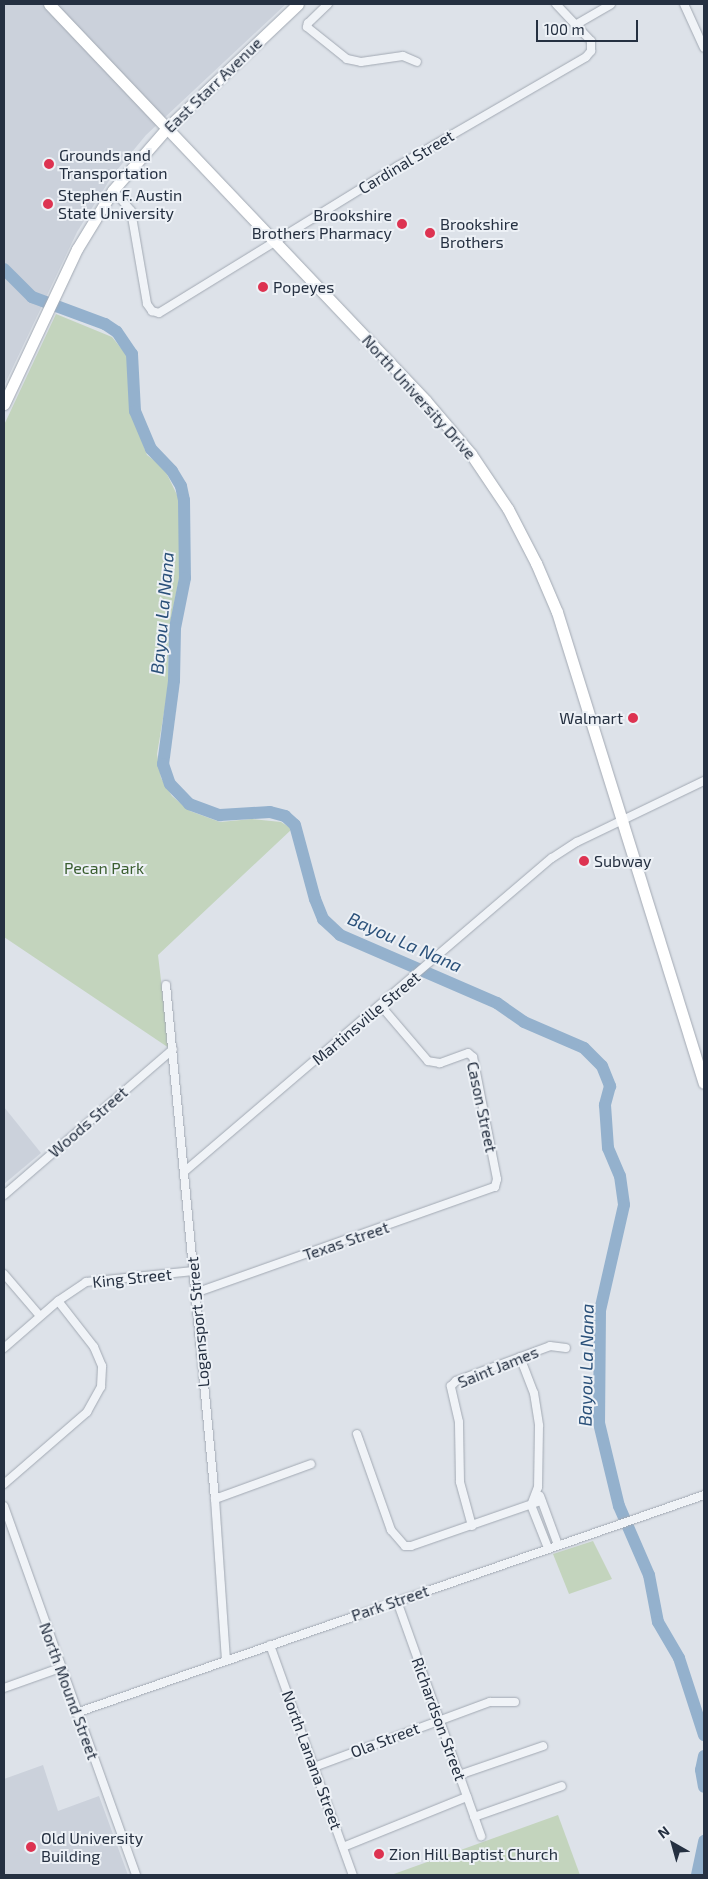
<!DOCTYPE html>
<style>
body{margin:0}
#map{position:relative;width:708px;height:1879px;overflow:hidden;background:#dde2e9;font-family:"Exo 2",sans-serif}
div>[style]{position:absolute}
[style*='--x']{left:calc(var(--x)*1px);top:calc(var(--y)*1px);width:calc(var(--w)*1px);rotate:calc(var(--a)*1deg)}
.built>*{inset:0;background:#cbd1db}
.green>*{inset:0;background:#c3d4bd}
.river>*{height:12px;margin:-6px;padding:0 6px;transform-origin:6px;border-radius:6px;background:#94b1cd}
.roads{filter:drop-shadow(0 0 1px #a2a9b3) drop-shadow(0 0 1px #a2a9b3)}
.minor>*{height:8px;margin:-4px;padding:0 4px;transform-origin:4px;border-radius:4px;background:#f0f3f7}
.secondary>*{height:11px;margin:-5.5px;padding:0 5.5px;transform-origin:5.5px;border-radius:5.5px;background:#fff}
.dots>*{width:14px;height:14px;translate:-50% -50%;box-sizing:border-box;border:2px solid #edf1f6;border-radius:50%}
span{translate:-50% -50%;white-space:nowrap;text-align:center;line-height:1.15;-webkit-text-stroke:4px #edf1f6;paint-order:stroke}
.street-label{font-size:16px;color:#253041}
.poi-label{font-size:16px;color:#253041}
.left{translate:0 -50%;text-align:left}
.right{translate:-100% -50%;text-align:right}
.park-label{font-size:16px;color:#3a5e30}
.water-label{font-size:18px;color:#2a5079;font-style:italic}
.frame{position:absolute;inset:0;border:5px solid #253041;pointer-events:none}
.north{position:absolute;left:648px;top:1819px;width:50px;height:50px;-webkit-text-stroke:4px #edf1f6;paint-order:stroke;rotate:322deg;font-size:14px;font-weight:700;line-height:20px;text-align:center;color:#253041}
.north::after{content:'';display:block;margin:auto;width:18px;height:22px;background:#253041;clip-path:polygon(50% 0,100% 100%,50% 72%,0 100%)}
.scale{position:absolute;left:536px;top:20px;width:102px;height:22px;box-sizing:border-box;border:2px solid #253041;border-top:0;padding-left:6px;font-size:15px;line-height:18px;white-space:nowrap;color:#253041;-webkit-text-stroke:4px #edf1f6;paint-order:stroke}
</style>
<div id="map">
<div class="built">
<div style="clip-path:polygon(4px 4px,286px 4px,146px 135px,112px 176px,77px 232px,4px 386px)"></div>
<div style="clip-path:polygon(4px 1107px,41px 1153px,4px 1184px)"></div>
<div style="clip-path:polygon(43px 1765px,58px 1811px,99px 1796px,128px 1875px,4px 1875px,4px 1779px)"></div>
</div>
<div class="green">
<div style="clip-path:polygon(56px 314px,112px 337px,125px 353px,129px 361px,131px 412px,147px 455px,164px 468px,178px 497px,183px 558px,169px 630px,168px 689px,157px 754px,161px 778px,172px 796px,190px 811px,220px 822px,252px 819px,281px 822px,292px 829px,158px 955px,169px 1048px,4px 937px,4px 425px)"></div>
<div style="clip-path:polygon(593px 1541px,612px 1579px,569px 1594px,553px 1554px)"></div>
<div style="clip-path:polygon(558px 1815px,580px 1875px,391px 1875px)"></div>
</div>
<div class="river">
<div style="--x:4;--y:269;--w:40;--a:45"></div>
<div style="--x:32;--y:297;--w:78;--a:20.3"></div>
<div style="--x:105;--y:324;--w:14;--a:34"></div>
<div style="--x:117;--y:332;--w:27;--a:56"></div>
<div style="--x:132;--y:354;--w:57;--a:87"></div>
<div style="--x:135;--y:411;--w:41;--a:67.2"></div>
<div style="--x:151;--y:449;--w:30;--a:46"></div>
<div style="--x:172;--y:471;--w:17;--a:59"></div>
<div style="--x:181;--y:486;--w:14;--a:78"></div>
<div style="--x:184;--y:500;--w:78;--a:89.3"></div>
<div style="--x:185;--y:578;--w:51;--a:101.3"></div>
<div style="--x:175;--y:628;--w:53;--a:91.1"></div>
<div style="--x:174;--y:681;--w:84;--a:97.5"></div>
<div style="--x:163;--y:764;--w:21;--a:71"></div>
<div style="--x:170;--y:784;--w:28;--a:46"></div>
<div style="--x:189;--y:804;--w:33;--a:20"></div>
<div style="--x:220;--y:815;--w:50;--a:-3.4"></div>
<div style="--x:270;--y:812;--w:16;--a:15"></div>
<div style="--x:285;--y:816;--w:13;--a:42"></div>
<div style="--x:295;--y:825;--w:77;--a:74.9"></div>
<div style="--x:315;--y:899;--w:22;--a:68"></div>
<div style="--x:323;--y:919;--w:23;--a:43"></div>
<div style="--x:340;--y:935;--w:171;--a:23.4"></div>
<div style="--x:497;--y:1003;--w:33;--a:35"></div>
<div style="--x:524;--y:1022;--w:65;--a:23.4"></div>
<div style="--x:584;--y:1048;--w:25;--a:45"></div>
<div style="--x:602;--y:1066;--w:22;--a:68"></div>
<div style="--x:610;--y:1086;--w:20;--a:105"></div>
<div style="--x:605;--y:1105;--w:43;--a:86"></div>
<div style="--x:608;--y:1148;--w:30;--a:67"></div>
<div style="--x:620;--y:1176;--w:29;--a:82"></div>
<div style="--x:624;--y:1205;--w:109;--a:102.8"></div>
<div style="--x:600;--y:1311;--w:112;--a:90.5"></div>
<div style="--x:599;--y:1423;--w:85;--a:76.5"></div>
<div style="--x:619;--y:1506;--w:75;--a:66.5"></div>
<div style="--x:649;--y:1575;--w:48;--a:79.2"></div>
<div style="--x:658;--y:1622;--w:42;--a:59.7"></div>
<div style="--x:679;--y:1658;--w:81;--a:72"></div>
<div style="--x:704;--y:1756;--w:14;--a:102"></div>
<div style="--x:701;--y:1770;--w:17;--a:80"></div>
<div style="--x:697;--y:1875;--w:35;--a:-78"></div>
</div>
<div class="roads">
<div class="minor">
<div style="--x:328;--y:4;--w:28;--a:136"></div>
<div style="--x:308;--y:23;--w:4;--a:104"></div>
<div style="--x:307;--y:27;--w:51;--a:38.7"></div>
<div style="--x:347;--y:59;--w:14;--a:12"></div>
<div style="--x:361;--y:62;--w:42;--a:-8.1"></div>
<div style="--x:403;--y:56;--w:15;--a:23"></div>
<div style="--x:684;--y:4;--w:48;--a:65.6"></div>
<div style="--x:577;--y:24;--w:39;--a:-30"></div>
<div style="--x:113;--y:190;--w:28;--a:49"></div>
<div style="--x:131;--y:211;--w:94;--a:80.2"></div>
<div style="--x:147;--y:304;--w:9;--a:54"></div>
<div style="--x:152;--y:311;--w:7;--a:16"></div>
<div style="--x:159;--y:313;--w:281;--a:-31.6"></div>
<div style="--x:398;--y:166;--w:217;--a:-30.1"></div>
<div style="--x:586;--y:57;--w:8;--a:-50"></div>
<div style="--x:591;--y:51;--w:10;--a:-90"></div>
<div style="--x:591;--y:41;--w:51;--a:-133.4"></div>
<div style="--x:166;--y:985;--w:516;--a:84.55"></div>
<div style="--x:215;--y:1499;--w:161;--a:86.1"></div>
<div style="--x:185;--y:1171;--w:482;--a:-40.5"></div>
<div style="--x:552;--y:858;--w:30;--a:-33"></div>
<div style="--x:577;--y:842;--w:141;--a:-25.7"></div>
<div style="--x:4;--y:1195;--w:223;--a:-40.8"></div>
<div style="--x:4;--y:1274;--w:55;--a:49.4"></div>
<div style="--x:195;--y:1293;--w:318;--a:-19.5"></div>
<div style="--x:495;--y:1187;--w:8;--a:-76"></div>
<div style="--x:497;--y:1179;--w:124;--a:-101.1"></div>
<div style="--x:473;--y:1057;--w:6;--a:-141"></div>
<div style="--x:468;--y:1053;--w:30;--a:160"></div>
<div style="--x:440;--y:1063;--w:12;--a:-171"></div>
<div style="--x:428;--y:1061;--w:72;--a:-130.5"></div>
<div style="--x:4;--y:1348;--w:72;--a:-41"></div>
<div style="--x:58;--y:1301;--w:34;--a:-34"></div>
<div style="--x:86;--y:1282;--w:108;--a:-5.9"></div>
<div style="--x:520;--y:1357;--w:39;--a:69"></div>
<div style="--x:534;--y:1393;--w:33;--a:81"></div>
<div style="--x:539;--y:1426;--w:61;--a:90.9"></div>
<div style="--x:538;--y:1487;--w:19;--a:111"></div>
<div style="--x:531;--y:1505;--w:46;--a:68.4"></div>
<div style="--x:357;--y:1434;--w:102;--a:70.5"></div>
<div style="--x:391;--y:1530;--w:21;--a:49"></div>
<div style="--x:405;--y:1546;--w:6;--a:0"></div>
<div style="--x:411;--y:1546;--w:138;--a:-19.1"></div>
<div style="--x:4;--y:1484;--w:110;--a:-40.9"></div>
<div style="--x:87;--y:1412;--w:29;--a:-61"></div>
<div style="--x:101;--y:1387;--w:21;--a:-87"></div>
<div style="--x:102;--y:1366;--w:21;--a:-113"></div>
<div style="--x:94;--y:1347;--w:58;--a:-128"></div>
<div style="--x:540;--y:1496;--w:52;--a:69.8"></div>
<div style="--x:215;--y:1499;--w:102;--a:-20"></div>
<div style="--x:4;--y:1506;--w:392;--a:70.3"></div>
<div style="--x:472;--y:1526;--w:46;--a:-105.3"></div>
<div style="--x:460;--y:1482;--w:60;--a:-91"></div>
<div style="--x:459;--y:1422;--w:37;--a:-103"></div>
<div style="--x:451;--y:1386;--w:7;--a:-45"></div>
<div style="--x:456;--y:1381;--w:100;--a:-20.4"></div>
<div style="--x:550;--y:1346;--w:16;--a:7"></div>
<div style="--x:397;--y:1601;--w:250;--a:70.3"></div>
<div style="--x:270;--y:1645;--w:245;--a:70.2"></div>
<div style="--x:4;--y:1688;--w:59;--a:-19.7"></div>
<div style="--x:76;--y:1713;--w:665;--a:-19.14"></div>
<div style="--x:314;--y:1767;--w:188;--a:-20.3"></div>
<div style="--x:490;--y:1702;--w:25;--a:0"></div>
<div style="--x:459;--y:1775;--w:89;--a:-19"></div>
<div style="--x:474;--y:1817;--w:93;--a:-19.4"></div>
<div style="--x:343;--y:1847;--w:134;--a:-22"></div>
</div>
<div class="secondary">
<div style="--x:49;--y:4;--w:547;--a:46.48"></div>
<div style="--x:426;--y:401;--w:70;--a:49.7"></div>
<div style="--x:471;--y:454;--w:66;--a:56.1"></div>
<div style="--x:508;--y:509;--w:61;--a:62.6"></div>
<div style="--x:536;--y:563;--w:53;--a:66.8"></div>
<div style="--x:557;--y:612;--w:493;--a:72.7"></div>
<div style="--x:4;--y:404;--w:171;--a:-64.8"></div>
<div style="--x:77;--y:249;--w:69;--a:-58.6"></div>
<div style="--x:113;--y:190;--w:82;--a:-48.9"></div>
<div style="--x:167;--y:128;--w:180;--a:-43.4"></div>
</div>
</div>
<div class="dots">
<div style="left:49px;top:164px;background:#dd3351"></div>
<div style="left:48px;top:204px;background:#dd3351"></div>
<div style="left:402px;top:224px;background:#dd3351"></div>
<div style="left:430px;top:233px;background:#dd3351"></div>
<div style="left:263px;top:287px;background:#dd3351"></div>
<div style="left:633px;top:718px;background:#dd3351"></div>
<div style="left:584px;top:861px;background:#dd3351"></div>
<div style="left:31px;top:1847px;background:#dd3351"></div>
<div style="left:379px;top:1854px;background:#dd3351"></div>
</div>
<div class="street-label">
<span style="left:213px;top:85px;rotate:-44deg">East Starr Avenue</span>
<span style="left:406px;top:162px;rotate:-31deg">Cardinal Street</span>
<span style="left:419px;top:397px;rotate:48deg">North University Drive</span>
<span style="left:366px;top:1018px;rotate:-40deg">Martinsville Street</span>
<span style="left:482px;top:1107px;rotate:78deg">Cason Street</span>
<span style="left:88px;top:1122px;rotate:-41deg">Woods Street</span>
<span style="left:346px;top:1241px;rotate:-19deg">Texas Street</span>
<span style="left:132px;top:1278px;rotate:-6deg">King Street</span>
<span style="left:198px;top:1322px;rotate:-95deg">Logansport Street</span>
<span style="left:498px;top:1367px;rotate:-22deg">Saint James</span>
<span style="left:390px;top:1603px;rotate:-19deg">Park Street</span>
<span style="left:69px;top:1691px;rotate:70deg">North Mound Street</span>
<span style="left:439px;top:1719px;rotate:70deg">Richardson Street</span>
<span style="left:385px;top:1740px;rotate:-21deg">Ola Street</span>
<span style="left:312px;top:1760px;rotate:70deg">North Lanana Street</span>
</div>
<div class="poi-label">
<span class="left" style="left:59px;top:164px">Grounds and<br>Transportation</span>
<span class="left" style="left:58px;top:204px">Stephen F. Austin<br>State University</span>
<span class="right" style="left:392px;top:224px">Brookshire<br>Brothers Pharmacy</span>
<span class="left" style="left:440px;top:233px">Brookshire<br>Brothers</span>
<span class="left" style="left:273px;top:287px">Popeyes</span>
<span class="right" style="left:623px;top:718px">Walmart</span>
<span class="left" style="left:594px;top:861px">Subway</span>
<span class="left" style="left:41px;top:1847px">Old University<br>Building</span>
<span class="left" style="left:389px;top:1854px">Zion Hill Baptist Church</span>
</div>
<div class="park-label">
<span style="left:104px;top:868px">Pecan Park</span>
</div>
<div class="water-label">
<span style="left:162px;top:613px;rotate:-85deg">Bayou La Nana</span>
<span style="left:405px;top:942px;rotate:24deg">Bayou La Nana</span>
<span style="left:586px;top:1365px;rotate:-89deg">Bayou La Nana</span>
</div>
<div class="frame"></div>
<div class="north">N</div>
<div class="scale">100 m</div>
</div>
